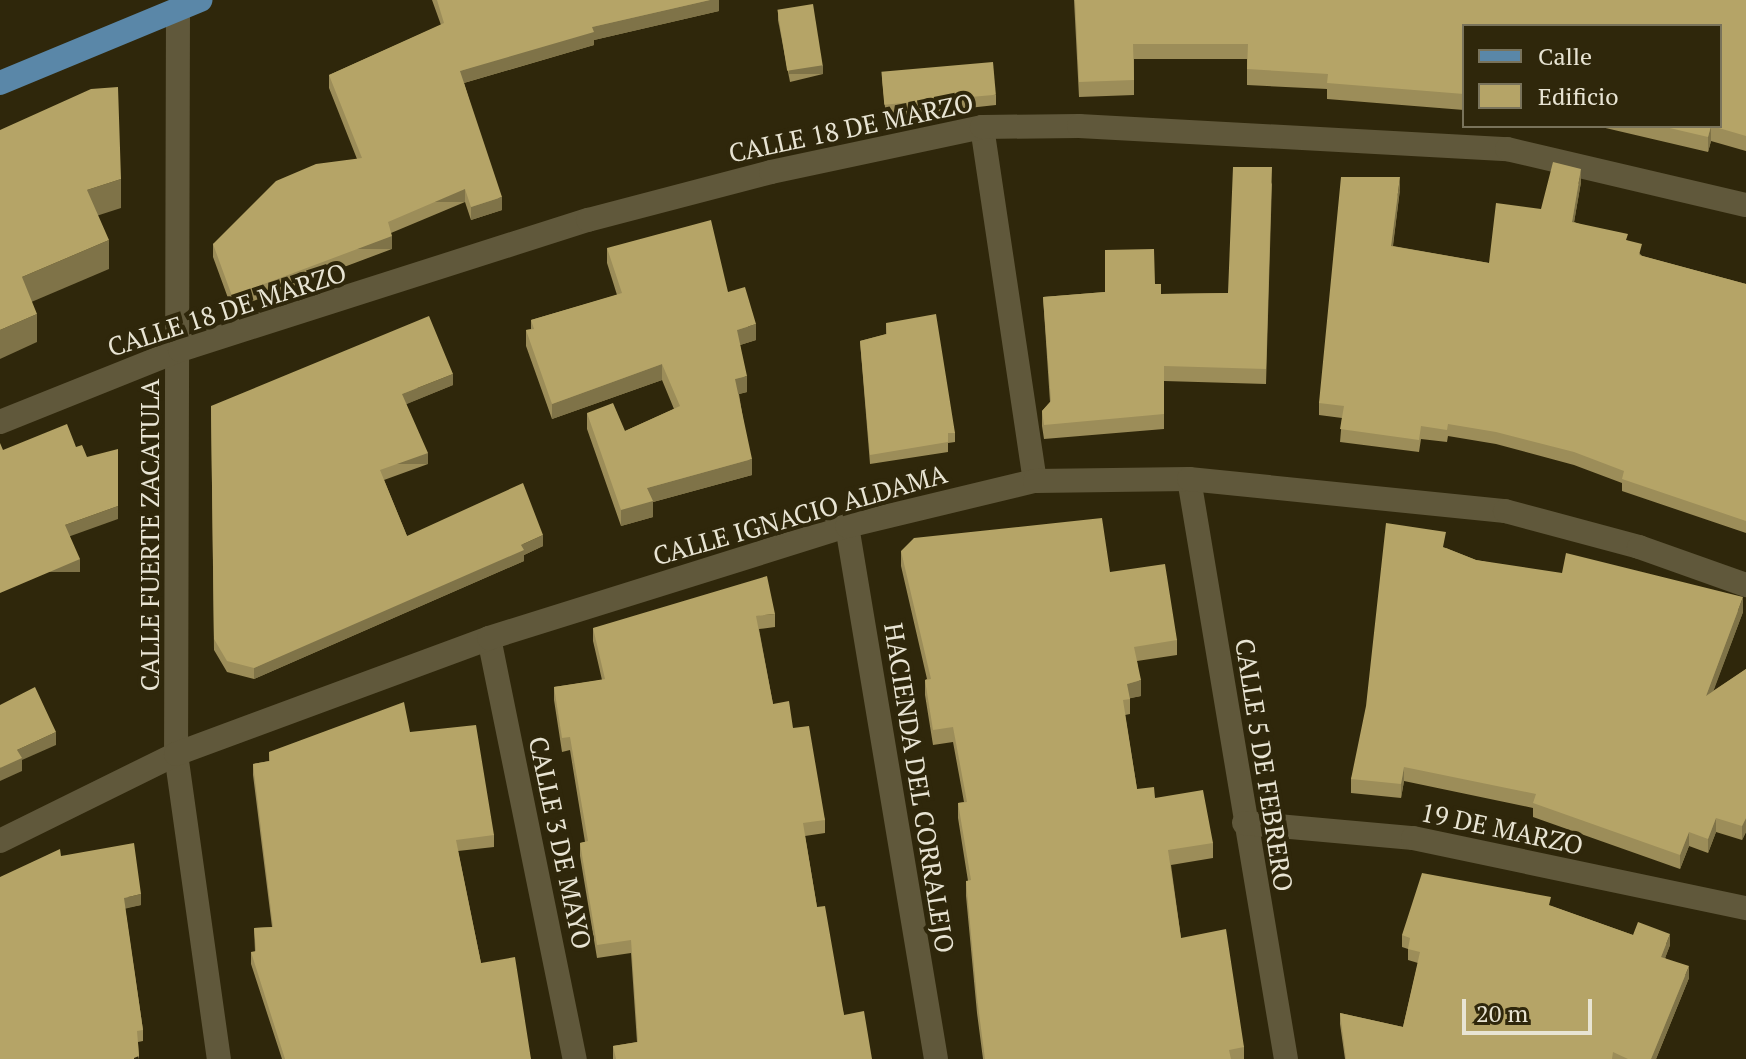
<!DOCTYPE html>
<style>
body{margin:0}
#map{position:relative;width:1746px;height:1059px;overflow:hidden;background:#2f270b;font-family:"PT Serif",serif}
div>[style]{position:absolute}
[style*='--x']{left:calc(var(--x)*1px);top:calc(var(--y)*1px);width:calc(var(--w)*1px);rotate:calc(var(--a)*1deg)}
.street>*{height:24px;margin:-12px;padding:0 12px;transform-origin:12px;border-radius:12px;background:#60583b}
.primary>*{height:24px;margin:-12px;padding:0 12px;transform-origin:12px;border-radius:12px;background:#5a87a8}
.wall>*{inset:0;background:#9c8d59}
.shaded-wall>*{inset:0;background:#7f7348;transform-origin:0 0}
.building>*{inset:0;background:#b5a467;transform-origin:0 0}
span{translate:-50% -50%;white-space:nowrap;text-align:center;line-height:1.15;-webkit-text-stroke:8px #2f270b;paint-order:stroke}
.street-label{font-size:26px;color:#e8e4d3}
.legend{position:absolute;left:1462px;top:24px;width:260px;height:104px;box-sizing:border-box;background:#2f270b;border:2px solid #79735b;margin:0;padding:10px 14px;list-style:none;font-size:24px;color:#e8e4d3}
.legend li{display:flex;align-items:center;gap:16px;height:40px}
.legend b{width:40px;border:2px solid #79735b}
.scale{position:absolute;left:1462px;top:999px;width:130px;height:36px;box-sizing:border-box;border:4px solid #e8e4d3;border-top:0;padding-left:10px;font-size:24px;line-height:28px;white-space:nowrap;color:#e8e4d3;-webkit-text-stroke:6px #2f270b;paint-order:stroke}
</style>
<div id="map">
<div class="street">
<div style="--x:178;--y:9;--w:745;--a:90.15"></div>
<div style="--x:176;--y:754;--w:308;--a:82"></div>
<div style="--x:982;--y:127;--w:358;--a:81.5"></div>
<div style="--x:0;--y:422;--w:194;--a:-21.8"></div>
<div style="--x:180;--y:350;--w:428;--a:-17.7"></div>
<div style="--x:588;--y:220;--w:189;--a:-14.7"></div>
<div style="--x:771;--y:172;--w:216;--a:-12"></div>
<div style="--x:982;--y:127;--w:97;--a:-0.6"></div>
<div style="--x:1079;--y:126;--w:429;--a:3.1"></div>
<div style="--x:1507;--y:149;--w:245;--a:13.2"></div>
<div style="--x:1189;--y:479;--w:588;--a:80.51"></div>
<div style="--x:847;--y:526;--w:540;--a:80.52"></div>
<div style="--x:489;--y:638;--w:430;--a:78.5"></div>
<div style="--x:1244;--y:823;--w:170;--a:5.1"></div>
<div style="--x:1413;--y:838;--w:340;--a:11.9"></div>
<div style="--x:0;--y:841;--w:196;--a:-26.3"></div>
<div style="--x:176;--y:754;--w:334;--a:-20.3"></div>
<div style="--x:489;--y:638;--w:375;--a:-17.4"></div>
<div style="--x:847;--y:526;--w:193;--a:-13.5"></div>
<div style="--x:1035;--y:481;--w:154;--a:-0.7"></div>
<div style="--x:1189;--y:479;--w:318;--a:5.8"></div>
<div style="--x:1505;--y:511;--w:139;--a:15"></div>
<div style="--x:1639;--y:547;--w:114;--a:19.6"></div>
</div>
<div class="primary">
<div style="--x:0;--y:83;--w:217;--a:-22.5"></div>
</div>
<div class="wall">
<div style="clip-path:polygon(432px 0,719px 0,719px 11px,594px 40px,594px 45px,464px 83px,502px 210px,471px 220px,465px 202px,391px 233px,392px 249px,232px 309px,213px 257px,213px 244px,357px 159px,329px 88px,329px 75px,441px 25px)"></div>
<div style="clip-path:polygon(1074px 0,1746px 0,1746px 151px,1711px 141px,1708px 152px,1597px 126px,1720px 126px,1464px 26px,1464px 110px,1327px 99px,1327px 89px,1247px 85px,1247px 59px,1134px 59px,1134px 95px,1079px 97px)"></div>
<div style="clip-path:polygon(778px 10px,823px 74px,790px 82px,778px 20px)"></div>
<div style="clip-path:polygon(882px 78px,996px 95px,996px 105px,886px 117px)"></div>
<div style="clip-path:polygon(1272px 182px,1266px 384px,1164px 381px,1164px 429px,1044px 439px,1042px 426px,1042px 411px,1050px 402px,1043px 297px,1105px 292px,1155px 284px,1161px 294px,1228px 293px)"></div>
<div style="clip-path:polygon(1581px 182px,1574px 222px,1628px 241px,1642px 256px,1746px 284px,1746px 533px,1622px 491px,1622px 483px,1574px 465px,1496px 444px,1448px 436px,1447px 442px,1421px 439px,1419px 452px,1340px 442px,1342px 418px,1319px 415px,1319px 403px,1400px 189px,1393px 246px,1489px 263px,1541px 209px)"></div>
<div style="clip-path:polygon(607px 248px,728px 292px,756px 340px,740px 345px,747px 392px,739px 394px,752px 475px,653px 502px,653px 517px,621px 526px,587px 429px,587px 413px,625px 431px,674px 409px,662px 380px,552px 419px,526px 346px,526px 330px,531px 329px,531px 320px,617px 295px,607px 263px)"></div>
<div style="clip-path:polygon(886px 323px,955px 433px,955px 442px,948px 443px,948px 452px,870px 464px,860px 341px,886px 334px)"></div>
<div style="clip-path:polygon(453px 385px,406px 404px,428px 464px,384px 480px,407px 536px,543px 546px,524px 555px,524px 561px,254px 679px,227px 672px,214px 650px,211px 406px)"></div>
<div style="clip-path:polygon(1446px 548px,1476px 560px,1743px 612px,1713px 691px,1746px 669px,1746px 832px,1742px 840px,1716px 832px,1708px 853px,1689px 846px,1680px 869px,1533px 817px,1533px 808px,1404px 781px,1401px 798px,1351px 793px,1351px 779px)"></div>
<div style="clip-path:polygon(901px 551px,1110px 572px,1177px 640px,1177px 655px,1137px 661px,1141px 696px,1130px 698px,1130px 714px,1125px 715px,1137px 789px,1155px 798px,1213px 843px,1213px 858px,1171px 865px,1181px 938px,1244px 1047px,1244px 1059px,983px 1059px,977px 1013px,966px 896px,966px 881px,968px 881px,958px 818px,958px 803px,964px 802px,953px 742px,933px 745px,925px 695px,925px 680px,927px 679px,901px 566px)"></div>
<div style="clip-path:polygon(775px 614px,775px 627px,759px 629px,773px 704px,793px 728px,825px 820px,825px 833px,805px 836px,817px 907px,844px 1015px,872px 1059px,613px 1059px,613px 1046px,637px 1042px,631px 953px,597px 958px,580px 856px,580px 843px,585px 842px,570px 750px,562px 752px,554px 700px,554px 687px,602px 680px,593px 641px,593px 628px)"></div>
<div style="clip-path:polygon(410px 732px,494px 835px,494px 847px,458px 851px,481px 963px,531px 1059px,282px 1059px,251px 964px,251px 952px,255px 952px,254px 928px,272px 927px,253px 775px,253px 764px,269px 761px,269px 752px)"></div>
<div style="clip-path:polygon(61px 856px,141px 905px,125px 908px,143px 1030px,143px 1041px,138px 1042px,139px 1059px)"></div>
<div style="clip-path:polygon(1551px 906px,1633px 935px,1670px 945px,1665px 958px,1689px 978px,1656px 1059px,1345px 1059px,1340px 1024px,1340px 1013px,1403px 1027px,1418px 963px,1408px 960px,1408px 949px,1402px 947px,1402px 935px)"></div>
</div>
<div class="shaded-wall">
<div style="clip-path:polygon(710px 0,719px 0,719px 11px,594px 40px,594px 45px,460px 84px,460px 71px,592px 27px)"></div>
<div style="left:823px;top:65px;width:9px;height:34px;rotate:90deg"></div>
<div style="clip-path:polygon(1711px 126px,1711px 141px,1708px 152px,1708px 137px)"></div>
<div style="clip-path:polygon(1581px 169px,1581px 182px,1572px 234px,1572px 222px)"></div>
<div style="clip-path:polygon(1400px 177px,1400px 189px,1391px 259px,1391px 246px)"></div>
<div style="clip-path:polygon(121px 179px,121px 208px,87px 219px,87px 190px)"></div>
<div style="left:465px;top:189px;width:13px;height:84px;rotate:90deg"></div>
<div style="clip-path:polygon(502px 197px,502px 210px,471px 220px,471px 207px)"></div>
<div style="left:392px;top:236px;width:13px;height:171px;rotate:90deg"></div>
<div style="clip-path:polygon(109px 240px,109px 269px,22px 306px,22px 277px)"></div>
<div style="clip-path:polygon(37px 314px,37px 342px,0 359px,0 330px)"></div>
<div style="clip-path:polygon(756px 324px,756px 340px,737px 346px,737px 330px)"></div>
<div style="clip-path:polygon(662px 364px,662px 380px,552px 419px,552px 404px)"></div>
<div style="clip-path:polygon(453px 374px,453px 385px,402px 406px,402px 394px)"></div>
<div style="clip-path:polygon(747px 376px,747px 392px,735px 395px,735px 379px)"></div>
<div style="left:428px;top:453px;width:11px;height:51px;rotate:90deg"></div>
<div style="clip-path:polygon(752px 459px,752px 475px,653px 502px,653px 517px,621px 526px,621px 510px,647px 488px)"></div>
<div style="clip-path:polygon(118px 506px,118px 519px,65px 538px,65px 525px)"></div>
<div style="clip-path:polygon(543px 535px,543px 546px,524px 555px,524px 561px,254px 679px,254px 668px)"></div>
<div style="left:80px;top:559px;width:13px;height:87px;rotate:90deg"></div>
<div style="clip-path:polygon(1743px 597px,1743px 612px,1706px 711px,1706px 696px)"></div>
<div style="clip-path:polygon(1141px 680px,1141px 696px,1127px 699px,1127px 684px)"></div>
<div style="clip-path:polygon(56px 732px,56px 745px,22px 760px,22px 771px,0 781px,0 768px,17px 750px)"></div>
<div style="clip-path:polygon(1404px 767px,1404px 781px,1401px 798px,1401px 784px)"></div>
<div style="clip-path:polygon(1716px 818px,1716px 832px,1708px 853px,1708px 839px)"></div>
<div style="clip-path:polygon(1746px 818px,1746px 832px,1742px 840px,1742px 826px)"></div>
<div style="clip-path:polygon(1689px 832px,1689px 846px,1680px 869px,1680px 855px)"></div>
<div style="clip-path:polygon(141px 894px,141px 905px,124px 909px,124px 898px)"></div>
<div style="clip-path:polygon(1670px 934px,1670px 945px,1661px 969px,1661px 957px)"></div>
<div style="clip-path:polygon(1689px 966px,1689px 978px,1656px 1059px,1651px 1059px)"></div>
</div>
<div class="building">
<div style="clip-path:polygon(437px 0,710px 0,592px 27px,594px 32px,460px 71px,502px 197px,471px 207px,465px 189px,388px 222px,392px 236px,232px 296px,213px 244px,276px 181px,316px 164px,362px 158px,329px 75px,444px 23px)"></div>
<div style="clip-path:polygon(1075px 0,1746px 0,1746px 136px,1712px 126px,1720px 126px,1720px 26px,1464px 26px,1464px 94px,1327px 83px,1328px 74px,1247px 69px,1248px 44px,1133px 44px,1134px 80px,1079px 82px)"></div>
<div style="left:813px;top:4px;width:62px;height:36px;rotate:81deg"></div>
<div style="left:993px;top:62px;width:33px;height:112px;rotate:85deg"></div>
<div style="clip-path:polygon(118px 87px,121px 179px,87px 190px,109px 240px,22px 277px,37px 314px,0 330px,0 130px,91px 89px)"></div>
<div style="clip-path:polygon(1661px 126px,1711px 126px,1708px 137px)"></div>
<div style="clip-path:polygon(1553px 162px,1581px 169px,1572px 222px,1628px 234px,1626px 240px,1642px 244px,1639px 255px,1746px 284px,1746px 521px,1622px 479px,1624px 471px,1574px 452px,1496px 432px,1448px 424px,1447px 430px,1421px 426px,1419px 440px,1340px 429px,1344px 406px,1319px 403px,1341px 177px,1400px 177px,1391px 246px,1489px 263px,1496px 203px,1541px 209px)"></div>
<div style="clip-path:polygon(1233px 167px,1272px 167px,1266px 369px,1164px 366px,1164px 414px,1044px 425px,1042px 411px,1051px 401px,1043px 297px,1105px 292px,1105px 250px,1154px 249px,1155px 284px,1161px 284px,1161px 294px,1228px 293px)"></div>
<div style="clip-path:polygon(711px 220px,728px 292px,745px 287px,756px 324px,737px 330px,747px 376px,735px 379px,752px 459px,647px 488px,653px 501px,621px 510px,587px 413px,613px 403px,625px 431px,680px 406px,662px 364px,552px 404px,526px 330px,534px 329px,531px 320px,622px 293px,607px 248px)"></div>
<div style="clip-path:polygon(936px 314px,955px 433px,948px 433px,948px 442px,870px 455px,860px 341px,887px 334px,886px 323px)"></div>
<div style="clip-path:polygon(429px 316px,453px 374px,402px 394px,428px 453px,380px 470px,407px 536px,523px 483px,543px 535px,521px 545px,524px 550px,254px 668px,227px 661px,214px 639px,211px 406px)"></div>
<div style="clip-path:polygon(67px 424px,76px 447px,82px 445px,87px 457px,118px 449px,118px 506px,65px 525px,80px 559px,0 593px,0 443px,3px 450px)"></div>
<div style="clip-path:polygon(1102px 518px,1110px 572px,1165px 564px,1177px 640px,1134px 647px,1141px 680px,1127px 684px,1130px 699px,1123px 700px,1137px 789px,1154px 787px,1155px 798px,1203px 790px,1213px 843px,1168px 850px,1181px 938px,1226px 929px,1244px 1047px,1229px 1050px,1231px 1059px,985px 1059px,977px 998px,966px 881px,971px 880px,958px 803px,967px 802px,953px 727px,933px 730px,925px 680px,931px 679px,901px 551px,914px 538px)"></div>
<div style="clip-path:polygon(1386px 523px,1446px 532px,1443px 547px,1476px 560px,1562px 573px,1566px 553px,1743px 597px,1706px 696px,1746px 669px,1746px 818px,1742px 826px,1716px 818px,1708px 839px,1689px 832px,1680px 855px,1533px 803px,1536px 794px,1404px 767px,1401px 784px,1351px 779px,1366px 706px)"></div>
<div style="clip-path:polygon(767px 576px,775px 614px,756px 616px,773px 704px,789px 701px,793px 728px,809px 726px,825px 820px,803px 823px,817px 907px,825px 906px,844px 1015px,864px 1011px,872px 1059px,616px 1059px,613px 1046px,638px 1042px,631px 940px,597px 945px,580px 843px,588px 841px,570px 737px,562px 738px,554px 687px,605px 679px,593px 628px)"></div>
<div style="clip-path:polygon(35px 687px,56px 732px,17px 750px,22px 758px,0 768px,0 705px)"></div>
<div style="clip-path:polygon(404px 702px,410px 732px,476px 725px,494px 835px,456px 840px,481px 963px,515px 957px,531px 1059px,285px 1059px,251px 952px,256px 951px,254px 928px,273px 927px,253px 764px,270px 761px,269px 752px)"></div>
<div style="clip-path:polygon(134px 843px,141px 894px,124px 898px,143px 1030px,137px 1031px,139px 1056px,134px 1058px,134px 1059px,0 1059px,0 877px,60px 849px,61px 856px)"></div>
<div style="clip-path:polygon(1422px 873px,1551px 897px,1549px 905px,1633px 935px,1638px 922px,1670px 934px,1661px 957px,1689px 966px,1651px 1059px,1628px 1059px,1613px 1052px,1612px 1059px,1346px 1059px,1340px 1013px,1403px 1027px,1420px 952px,1408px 949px,1410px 938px,1402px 935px)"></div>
</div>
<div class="street-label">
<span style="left:851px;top:128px;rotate:-12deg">CALLE 18 DE MARZO</span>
<span style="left:227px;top:310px;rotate:-18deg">CALLE 18 DE MARZO</span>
<span style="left:800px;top:515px;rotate:-16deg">CALLE IGNACIO ALDAMA</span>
<span style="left:150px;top:535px;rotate:-90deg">CALLE FUERTE ZACATULA</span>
<span style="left:1264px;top:765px;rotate:81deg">CALLE 5 DE FEBRERO</span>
<span style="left:919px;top:788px;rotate:81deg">HACIENDA DEL CORRALEJO</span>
<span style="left:1502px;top:829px;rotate:12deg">19 DE MARZO</span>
<span style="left:560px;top:843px;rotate:78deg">CALLE 3 DE MAYO</span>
</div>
<ul class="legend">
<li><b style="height:10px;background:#5a87a8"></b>Calle</li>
<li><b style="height:22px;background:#b5a467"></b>Edificio</li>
</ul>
<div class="scale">20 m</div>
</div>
